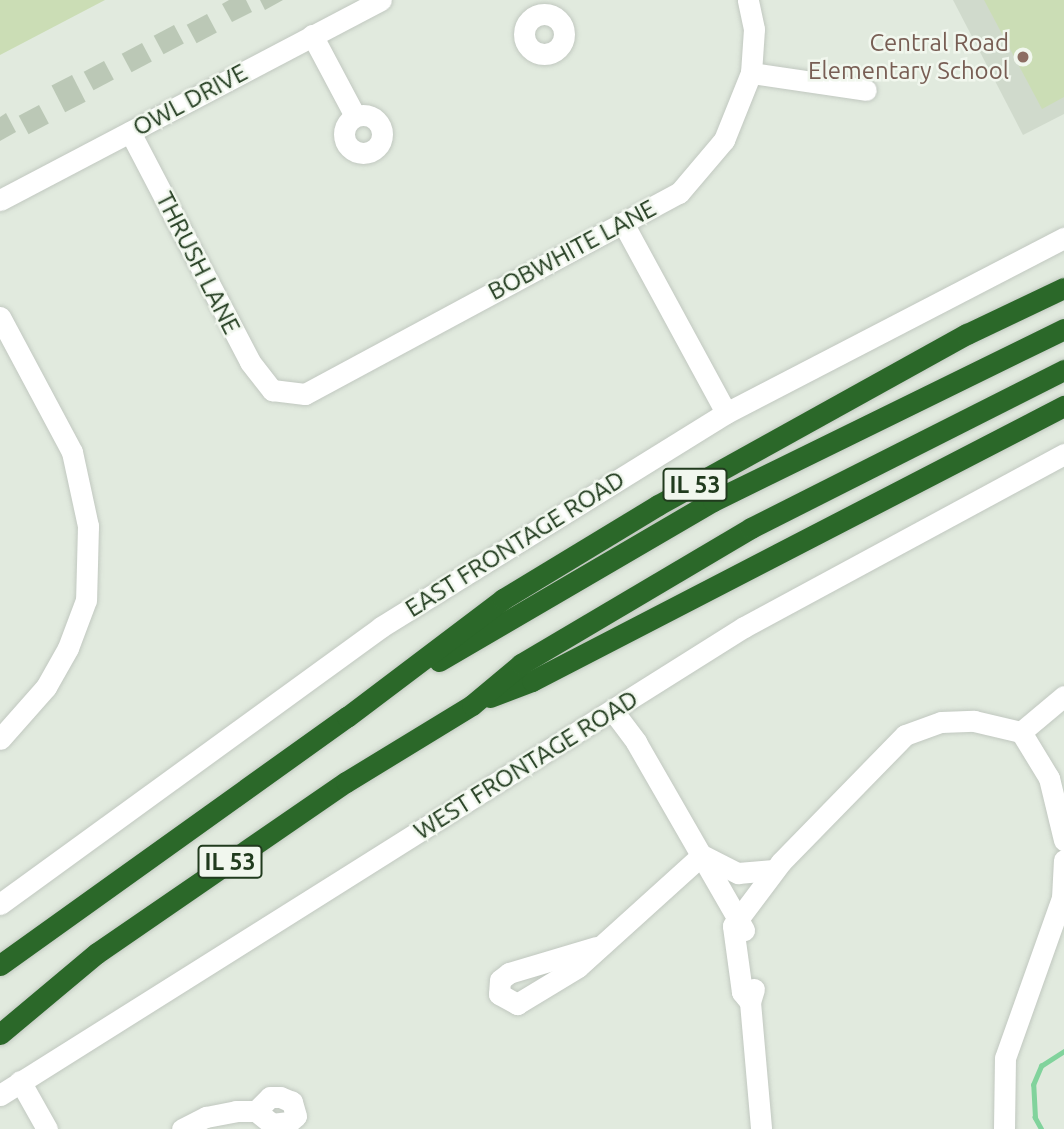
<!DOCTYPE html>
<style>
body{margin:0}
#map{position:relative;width:1064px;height:1129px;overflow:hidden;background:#e1eade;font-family:Ubuntu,sans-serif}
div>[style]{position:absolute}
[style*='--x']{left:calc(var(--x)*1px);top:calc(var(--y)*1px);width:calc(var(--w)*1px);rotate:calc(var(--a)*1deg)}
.built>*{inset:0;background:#d0dacc}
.green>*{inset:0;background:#cbddb5}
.stream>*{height:4.5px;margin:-2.25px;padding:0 2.25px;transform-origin:2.25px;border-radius:2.25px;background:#81d39c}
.building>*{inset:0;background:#bbc8b6;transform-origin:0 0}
.roads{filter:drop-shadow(0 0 2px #c1c8c0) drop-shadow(0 0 2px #c1c8c0)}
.minor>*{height:21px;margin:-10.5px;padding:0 10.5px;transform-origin:10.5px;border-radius:10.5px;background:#fff}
.minor>.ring{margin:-10.5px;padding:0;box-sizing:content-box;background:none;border:21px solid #fff;border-radius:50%}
.highway>*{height:21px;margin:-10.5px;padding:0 10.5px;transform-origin:10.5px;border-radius:10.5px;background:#2b6829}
.dots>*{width:19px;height:19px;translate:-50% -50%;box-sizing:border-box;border:4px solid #f1f7ee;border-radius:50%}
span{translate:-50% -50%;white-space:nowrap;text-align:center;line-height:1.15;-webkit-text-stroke:5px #f1f7ee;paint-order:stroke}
.shield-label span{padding:2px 5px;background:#f1f7ee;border:2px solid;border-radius:5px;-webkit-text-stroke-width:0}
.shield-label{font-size:23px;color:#213b1e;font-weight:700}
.education-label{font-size:24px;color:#785e54}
.right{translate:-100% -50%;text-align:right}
.street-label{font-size:24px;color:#213b1e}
</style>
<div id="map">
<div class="built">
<div style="clip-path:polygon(953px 0,1064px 0,1064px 114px,1023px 135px)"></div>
</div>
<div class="green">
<div style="clip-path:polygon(0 0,105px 0,0 55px)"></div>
<div style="clip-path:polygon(984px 0,1064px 0,1064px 97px,1042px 109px)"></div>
</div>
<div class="stream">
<div style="--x:1041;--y:1129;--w:13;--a:-119"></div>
<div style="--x:1035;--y:1118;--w:33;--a:-93"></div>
<div style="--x:1033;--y:1085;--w:21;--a:-67"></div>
<div style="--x:1041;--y:1066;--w:27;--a:-33"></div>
</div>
<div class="building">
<div style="clip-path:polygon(229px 0,246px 0,252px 12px,232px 22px,222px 4px)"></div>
<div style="clip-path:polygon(260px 0,283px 0,265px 10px)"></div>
<div style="left:207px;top:14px;width:21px;height:23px;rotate:62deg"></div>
<div style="left:174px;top:25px;width:21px;height:23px;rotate:62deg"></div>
<div style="left:142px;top:43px;width:21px;height:23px;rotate:62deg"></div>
<div style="left:104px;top:61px;width:21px;height:23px;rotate:62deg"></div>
<div style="left:72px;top:75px;width:30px;height:23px;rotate:63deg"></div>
<div style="left:39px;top:105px;width:21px;height:23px;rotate:62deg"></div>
<div style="clip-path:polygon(6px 113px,16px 132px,0 141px,0 117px)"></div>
</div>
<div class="roads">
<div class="minor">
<div class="ring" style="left:524px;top:14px;width:19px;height:19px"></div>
<div style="--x:312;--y:35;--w:92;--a:62"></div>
<div style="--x:751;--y:73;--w:116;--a:8.4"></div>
<div class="ring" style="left:344px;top:115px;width:17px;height:17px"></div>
<div style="--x:130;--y:132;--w:259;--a:62.4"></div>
<div style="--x:250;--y:362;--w:36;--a:52"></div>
<div style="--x:272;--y:390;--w:33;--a:7"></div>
<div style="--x:305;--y:394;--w:425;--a:-28.3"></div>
<div style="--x:679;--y:193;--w:70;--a:-49.7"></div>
<div style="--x:724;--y:140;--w:72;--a:-68.1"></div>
<div style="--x:751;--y:73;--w:44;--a:-86.1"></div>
<div style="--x:754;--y:29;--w:30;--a:-102"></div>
<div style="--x:0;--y:200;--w:430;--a:-27.7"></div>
<div style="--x:623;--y:223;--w:216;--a:61.5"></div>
<div style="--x:0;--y:317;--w:153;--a:61.9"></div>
<div style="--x:72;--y:452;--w:76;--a:77.8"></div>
<div style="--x:88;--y:526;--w:74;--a:91.5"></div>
<div style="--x:86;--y:600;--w:51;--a:110.6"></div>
<div style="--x:68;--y:648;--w:45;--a:119.4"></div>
<div style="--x:46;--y:687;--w:69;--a:131.5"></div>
<div style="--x:613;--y:711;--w:39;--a:53"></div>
<div style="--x:636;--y:742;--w:217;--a:60.1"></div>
<div style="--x:1021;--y:732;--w:54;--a:58.7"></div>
<div style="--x:1049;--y:778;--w:64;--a:76.4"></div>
<div style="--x:704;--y:856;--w:38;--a:27"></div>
<div style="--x:738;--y:873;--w:36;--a:-5"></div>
<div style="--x:0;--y:904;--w:471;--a:-36"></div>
<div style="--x:381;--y:627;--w:406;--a:-31.8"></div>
<div style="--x:726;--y:413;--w:381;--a:-27.4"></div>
<div style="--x:596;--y:947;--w:91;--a:163.4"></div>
<div style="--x:509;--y:973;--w:11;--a:142"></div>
<div style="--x:500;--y:980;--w:14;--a:94"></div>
<div style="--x:499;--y:994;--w:21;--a:29"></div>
<div style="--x:517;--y:1004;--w:71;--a:-31.2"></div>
<div style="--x:578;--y:967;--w:167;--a:-42.1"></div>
<div style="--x:754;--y:989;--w:14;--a:107"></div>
<div style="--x:750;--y:1002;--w:127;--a:85"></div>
<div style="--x:750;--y:1002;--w:13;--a:-129"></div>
<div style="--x:742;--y:992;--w:67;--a:-97.8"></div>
<div style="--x:733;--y:926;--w:80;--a:-53.1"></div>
<div style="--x:781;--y:862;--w:177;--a:-45.7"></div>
<div style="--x:905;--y:735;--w:38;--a:-20"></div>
<div style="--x:941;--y:722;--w:33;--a:-2"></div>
<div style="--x:974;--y:721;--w:48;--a:13.2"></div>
<div style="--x:1021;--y:732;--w:56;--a:-39.9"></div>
<div style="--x:20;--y:1081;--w:55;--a:60.6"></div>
<div style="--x:0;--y:1095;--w:879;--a:-32.17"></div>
<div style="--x:744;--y:627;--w:364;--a:-28.4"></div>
<div style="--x:182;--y:1129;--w:27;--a:-27"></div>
<div style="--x:206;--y:1117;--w:31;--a:-11"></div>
<div style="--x:236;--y:1111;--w:20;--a:0"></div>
<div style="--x:256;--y:1111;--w:21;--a:39"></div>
<div style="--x:272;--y:1124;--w:17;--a:-7"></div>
<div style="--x:289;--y:1122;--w:9;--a:-41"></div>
<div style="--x:296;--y:1116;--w:15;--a:-106"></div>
<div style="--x:292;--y:1102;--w:13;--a:-157"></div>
<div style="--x:280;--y:1097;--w:10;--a:180"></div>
<div style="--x:270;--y:1097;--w:20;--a:135"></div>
<div style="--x:1004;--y:1129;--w:71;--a:-89.2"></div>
<div style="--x:1005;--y:1058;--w:170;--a:-70.4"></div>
<div style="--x:1062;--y:898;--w:38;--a:-87"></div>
</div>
<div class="highway">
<div style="--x:439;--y:661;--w:317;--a:-30.3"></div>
<div style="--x:713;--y:501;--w:391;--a:-26.1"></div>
<div style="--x:490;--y:697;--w:45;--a:-20.9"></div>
<div style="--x:532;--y:681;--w:599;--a:-27.34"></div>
<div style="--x:0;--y:965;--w:427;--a:-35.6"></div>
<div style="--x:347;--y:717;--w:196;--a:-37.1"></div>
<div style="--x:503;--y:599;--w:181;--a:-31.2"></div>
<div style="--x:658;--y:505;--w:353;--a:-29"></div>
<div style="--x:967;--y:334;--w:107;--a:-25.4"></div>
<div style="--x:0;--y:1034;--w:126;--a:-39.9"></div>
<div style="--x:97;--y:953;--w:302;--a:-34.5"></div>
<div style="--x:346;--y:782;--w:148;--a:-31.4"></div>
<div style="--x:472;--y:705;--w:64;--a:-39.9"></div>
<div style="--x:521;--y:664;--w:267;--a:-30.6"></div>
<div style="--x:751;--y:528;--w:351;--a:-26.8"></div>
</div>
</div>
<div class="dots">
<div style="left:1023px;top:57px;background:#8d6e63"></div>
</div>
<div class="shield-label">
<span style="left:695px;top:485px">IL 53</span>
<span style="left:230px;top:862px">IL 53</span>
</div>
<div class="education-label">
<span class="right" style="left:1009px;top:57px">Central Road<br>Elementary School</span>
</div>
<div class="street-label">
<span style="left:190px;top:100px;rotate:-28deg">OWL DRIVE</span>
<span style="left:572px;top:250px;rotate:-28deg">BOBWHITE LANE</span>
<span style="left:198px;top:263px;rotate:63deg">THRUSH LANE</span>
<span style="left:515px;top:544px;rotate:-32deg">EAST FRONTAGE ROAD</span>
<span style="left:526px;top:765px;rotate:-32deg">WEST FRONTAGE ROAD</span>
</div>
</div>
